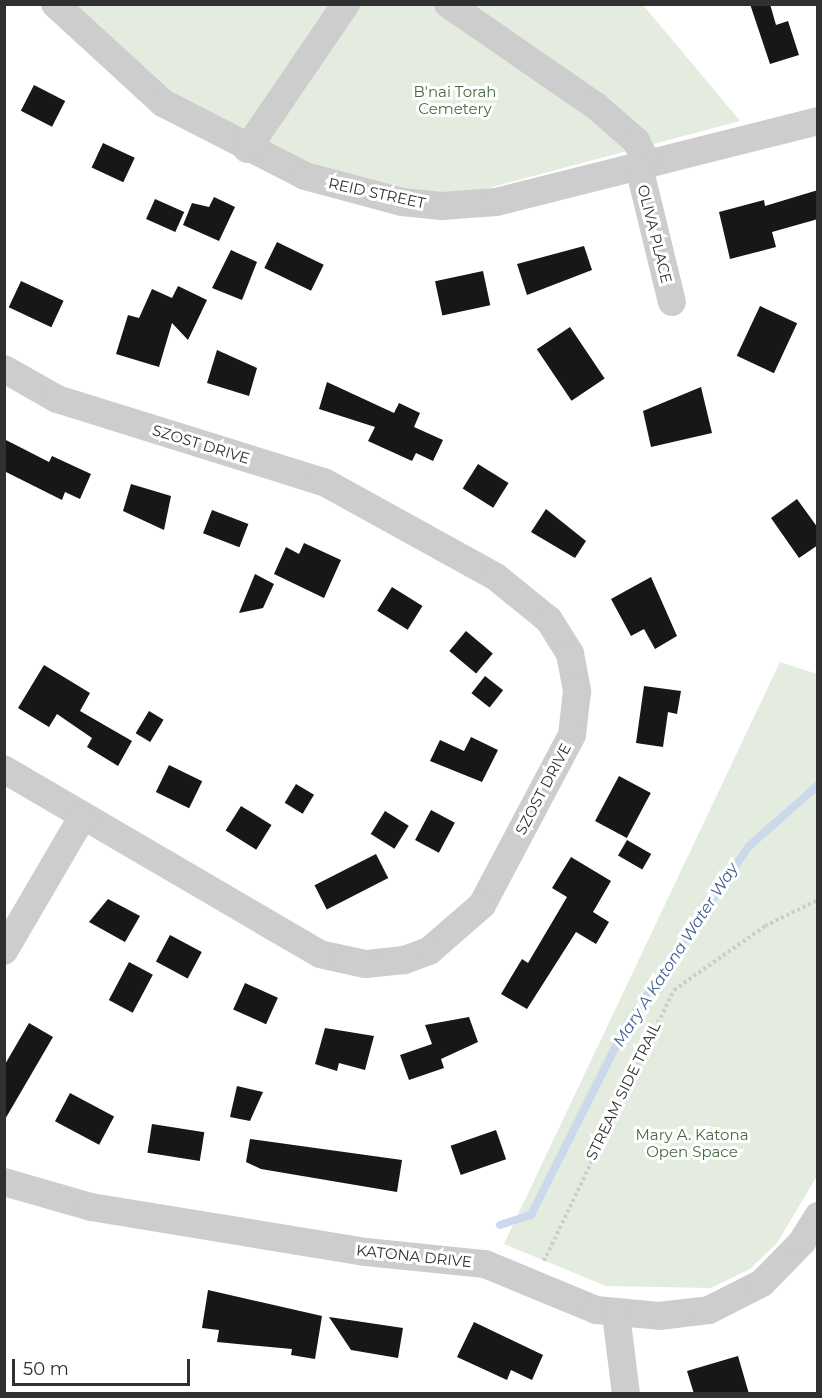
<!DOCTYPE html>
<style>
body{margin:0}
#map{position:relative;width:822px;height:1398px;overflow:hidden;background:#fff;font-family:Montserrat,sans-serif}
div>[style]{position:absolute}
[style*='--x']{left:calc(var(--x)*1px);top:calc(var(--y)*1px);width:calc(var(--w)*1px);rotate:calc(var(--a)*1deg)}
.green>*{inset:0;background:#e3ecdf}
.stream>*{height:8px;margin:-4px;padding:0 4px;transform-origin:4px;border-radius:4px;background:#ccd8eb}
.building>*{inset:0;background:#171717;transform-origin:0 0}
.path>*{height:4px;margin-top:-2px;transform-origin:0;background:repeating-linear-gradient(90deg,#cdcdcd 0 3px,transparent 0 6px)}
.minor>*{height:28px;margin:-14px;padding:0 14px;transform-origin:14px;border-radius:14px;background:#cdcdcd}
span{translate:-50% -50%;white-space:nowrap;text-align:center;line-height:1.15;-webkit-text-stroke:6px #fff;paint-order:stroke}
.park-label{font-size:15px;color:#496a3e}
.street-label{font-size:15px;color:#303030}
.water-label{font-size:16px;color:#405f90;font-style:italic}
.frame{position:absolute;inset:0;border:6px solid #303030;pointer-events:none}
.scale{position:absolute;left:12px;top:1359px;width:178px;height:27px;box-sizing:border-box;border:3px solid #303030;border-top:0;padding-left:8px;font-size:18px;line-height:21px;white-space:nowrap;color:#303030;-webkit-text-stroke:4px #fff;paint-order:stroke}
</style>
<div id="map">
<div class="green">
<div style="clip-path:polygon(68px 5px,643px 5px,740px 121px,462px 195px,379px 190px,313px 165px,171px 92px)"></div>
<div style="clip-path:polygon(780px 662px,817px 674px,817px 1176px,777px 1243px,750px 1269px,711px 1288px,606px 1286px,504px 1244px)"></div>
</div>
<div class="stream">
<div style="--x:500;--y:1225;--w:33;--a:-18"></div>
<div style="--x:531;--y:1215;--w:214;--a:-63.3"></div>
<div style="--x:627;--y:1024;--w:214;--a:-55.6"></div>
<div style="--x:748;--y:847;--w:94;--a:-41.5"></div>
</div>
<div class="building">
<div style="clip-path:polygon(750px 4px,770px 4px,776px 25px,788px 21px,799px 55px,770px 64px)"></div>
<div style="left:34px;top:85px;width:35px;height:29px;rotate:27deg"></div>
<div style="left:103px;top:143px;width:35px;height:27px;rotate:25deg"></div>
<div style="clip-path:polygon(818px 190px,818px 219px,772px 232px,776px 247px,730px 259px,719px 212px,764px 200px,765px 206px)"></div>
<div style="clip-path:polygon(214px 197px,235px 207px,219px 241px,183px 225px,192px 203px,209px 207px)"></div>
<div style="left:155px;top:199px;width:32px;height:22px;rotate:24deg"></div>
<div style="left:277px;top:242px;width:52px;height:29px;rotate:26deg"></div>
<div style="clip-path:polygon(584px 246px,592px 270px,527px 295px,517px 264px)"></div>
<div style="clip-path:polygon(231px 250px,257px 262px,242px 300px,212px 288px)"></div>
<div style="left:483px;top:271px;width:35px;height:49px;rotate:78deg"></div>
<div style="left:21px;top:281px;width:47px;height:29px;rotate:25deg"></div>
<div style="clip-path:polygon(178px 286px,207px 300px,188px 340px,172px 323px,159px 367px,116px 354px,128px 315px,139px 318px,152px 289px,172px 298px)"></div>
<div style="left:760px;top:306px;width:41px;height:55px;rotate:25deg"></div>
<div style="left:570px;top:327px;width:62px;height:40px;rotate:56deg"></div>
<div style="clip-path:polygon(217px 350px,257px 368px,249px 396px,207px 383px)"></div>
<div style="clip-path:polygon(327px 382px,394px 413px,399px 403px,420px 413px,414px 427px,443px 440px,433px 461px,416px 453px,412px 461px,368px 441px,375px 427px,319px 409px)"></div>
<div style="clip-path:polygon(701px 387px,712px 433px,651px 447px,643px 411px)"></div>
<div style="clip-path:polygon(4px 439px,49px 462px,52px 456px,91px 474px,80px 499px,65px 492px,62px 500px,4px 471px)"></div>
<div style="left:478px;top:464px;width:36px;height:29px;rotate:32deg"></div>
<div style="clip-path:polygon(131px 484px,171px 496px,164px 530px,123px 511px)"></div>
<div style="clip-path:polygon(797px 499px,818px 528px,818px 545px,799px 558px,771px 518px)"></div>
<div style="clip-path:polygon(546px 509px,586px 541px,575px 558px,531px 532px)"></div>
<div style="left:212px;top:510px;width:39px;height:25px;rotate:21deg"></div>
<div style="clip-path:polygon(304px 543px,341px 560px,324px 598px,274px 574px,286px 547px,299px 554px)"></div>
<div style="clip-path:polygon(255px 574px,274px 584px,263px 608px,239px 613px)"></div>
<div style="clip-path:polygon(651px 577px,677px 636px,655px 649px,644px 629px,631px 636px,611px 599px)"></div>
<div style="left:392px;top:587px;width:36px;height:28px;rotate:32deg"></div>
<div style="left:466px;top:631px;width:35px;height:26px;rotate:40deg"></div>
<div style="clip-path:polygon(44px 665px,90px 693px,80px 711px,132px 741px,118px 766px,87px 747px,92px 738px,57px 714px,49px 727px,18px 708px)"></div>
<div style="left:485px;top:676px;width:23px;height:22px;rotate:38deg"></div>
<div style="clip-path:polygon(644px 686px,681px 691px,677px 714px,668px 712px,663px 747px,636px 743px)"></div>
<div style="left:149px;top:711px;width:17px;height:26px;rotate:31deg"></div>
<div style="clip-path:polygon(471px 737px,498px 750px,482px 782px,430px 761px,440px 740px,464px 751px)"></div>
<div style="left:169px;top:765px;width:37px;height:30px;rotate:26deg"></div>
<div style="left:619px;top:776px;width:36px;height:51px;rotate:28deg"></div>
<div style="left:296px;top:784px;width:21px;height:22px;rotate:31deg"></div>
<div style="left:241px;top:806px;width:36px;height:29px;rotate:32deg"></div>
<div style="left:431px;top:810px;width:27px;height:34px;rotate:28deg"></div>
<div style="left:385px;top:811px;width:28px;height:27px;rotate:32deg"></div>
<div style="left:627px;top:840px;width:28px;height:18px;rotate:30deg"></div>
<div style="left:376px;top:854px;width:27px;height:69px;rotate:63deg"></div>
<div style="clip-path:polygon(571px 857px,611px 881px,593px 912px,609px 922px,596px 944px,576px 932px,527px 1009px,501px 994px,522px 959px,528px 963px,567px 897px,552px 888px)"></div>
<div style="clip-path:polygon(108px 899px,140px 916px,125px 942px,89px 922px)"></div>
<div style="left:170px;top:935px;width:36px;height:30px;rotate:28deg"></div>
<div style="left:129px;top:962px;width:27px;height:43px;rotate:28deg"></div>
<div style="left:245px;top:983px;width:36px;height:29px;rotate:24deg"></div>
<div style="clip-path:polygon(469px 1017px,478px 1042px,441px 1059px,444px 1068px,409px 1080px,400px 1055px,432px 1044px,425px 1025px)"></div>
<div style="clip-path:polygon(29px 1023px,53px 1037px,4px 1121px,4px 1066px)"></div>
<div style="clip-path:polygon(325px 1028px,374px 1036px,365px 1070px,339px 1063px,337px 1071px,315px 1064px)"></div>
<div style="clip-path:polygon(237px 1086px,263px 1092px,250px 1121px,230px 1117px)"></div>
<div style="left:70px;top:1093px;width:50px;height:32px;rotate:28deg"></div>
<div style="left:152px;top:1124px;width:53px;height:29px;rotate:9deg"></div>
<div style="left:496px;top:1130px;width:31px;height:48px;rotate:71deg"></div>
<div style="clip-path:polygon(250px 1139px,402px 1160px,397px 1192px,261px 1169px,246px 1162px)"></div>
<div style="clip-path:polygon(208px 1290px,322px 1316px,315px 1359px,291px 1355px,292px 1349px,217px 1342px,219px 1330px,202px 1328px)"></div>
<div style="clip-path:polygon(329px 1317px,403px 1328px,398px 1358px,351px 1350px)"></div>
<div style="clip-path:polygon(474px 1322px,543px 1355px,532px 1380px,511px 1370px,507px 1380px,457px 1357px)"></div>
<div style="clip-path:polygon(738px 1356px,749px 1394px,694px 1394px,687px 1371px)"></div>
</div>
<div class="path">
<div style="--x:544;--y:1261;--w:301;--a:-64.4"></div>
<div style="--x:674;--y:990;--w:111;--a:-35.1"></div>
<div style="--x:765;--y:926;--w:59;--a:-26.1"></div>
</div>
<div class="minor">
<div style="--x:55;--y:4;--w:147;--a:42.5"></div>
<div style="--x:163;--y:103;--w:160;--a:27.2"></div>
<div style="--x:305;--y:176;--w:100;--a:15"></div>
<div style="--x:402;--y:202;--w:40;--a:5.7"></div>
<div style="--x:442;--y:206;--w:54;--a:-4.2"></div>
<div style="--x:496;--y:202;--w:332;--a:-14.1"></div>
<div style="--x:448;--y:4;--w:180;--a:34.6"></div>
<div style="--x:596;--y:106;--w:53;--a:41.2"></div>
<div style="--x:636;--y:141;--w:27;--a:63"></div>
<div style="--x:247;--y:149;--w:176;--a:-55.7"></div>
<div style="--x:639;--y:167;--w:139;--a:76.3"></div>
<div style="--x:4;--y:369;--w:61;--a:29.5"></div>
<div style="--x:57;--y:399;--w:280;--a:17.3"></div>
<div style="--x:324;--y:482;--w:196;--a:28.9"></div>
<div style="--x:496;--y:577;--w:68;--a:39.1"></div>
<div style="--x:549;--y:620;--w:40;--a:58"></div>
<div style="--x:570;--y:654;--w:38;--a:79"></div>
<div style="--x:577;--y:691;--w:44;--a:96.5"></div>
<div style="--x:572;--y:735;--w:192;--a:117.9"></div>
<div style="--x:482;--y:905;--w:70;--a:139"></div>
<div style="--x:429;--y:951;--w:27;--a:160"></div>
<div style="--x:404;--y:960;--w:39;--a:174"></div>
<div style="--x:365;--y:964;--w:46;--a:-167.5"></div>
<div style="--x:320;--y:954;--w:366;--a:-149.7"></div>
<div style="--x:4;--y:951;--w:156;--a:-59.7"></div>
<div style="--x:4;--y:1182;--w:91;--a:16"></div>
<div style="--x:91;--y:1207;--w:279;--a:9.3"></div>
<div style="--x:366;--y:1252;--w:120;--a:5.8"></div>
<div style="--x:485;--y:1264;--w:120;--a:22.5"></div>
<div style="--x:596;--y:1310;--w:63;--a:5.4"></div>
<div style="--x:659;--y:1316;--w:50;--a:-6.8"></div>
<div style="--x:709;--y:1310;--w:59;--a:-27"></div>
<div style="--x:762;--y:1283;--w:57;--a:-45.7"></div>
<div style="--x:802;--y:1242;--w:31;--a:-58"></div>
<div style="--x:616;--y:1314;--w:81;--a:82.9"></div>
</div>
<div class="park-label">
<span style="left:455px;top:100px">B'nai Torah<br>Cemetery</span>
<span style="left:692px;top:1143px">Mary A. Katona<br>Open Space</span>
</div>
<div class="street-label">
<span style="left:377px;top:193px;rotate:12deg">REID STREET</span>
<span style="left:655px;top:234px;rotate:76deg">OLIVA PLACE</span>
<span style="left:201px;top:444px;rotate:17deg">SZOST DRIVE</span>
<span style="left:543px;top:789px;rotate:-62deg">SZOST DRIVE</span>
<span style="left:623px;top:1091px;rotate:-64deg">STREAM SIDE TRAIL</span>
<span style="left:414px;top:1256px;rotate:6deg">KATONA DRIVE</span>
</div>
<div class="water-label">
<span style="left:676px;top:955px;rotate:-57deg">Mary A Katona Water Way</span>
</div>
<div class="frame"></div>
<div class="scale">50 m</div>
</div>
